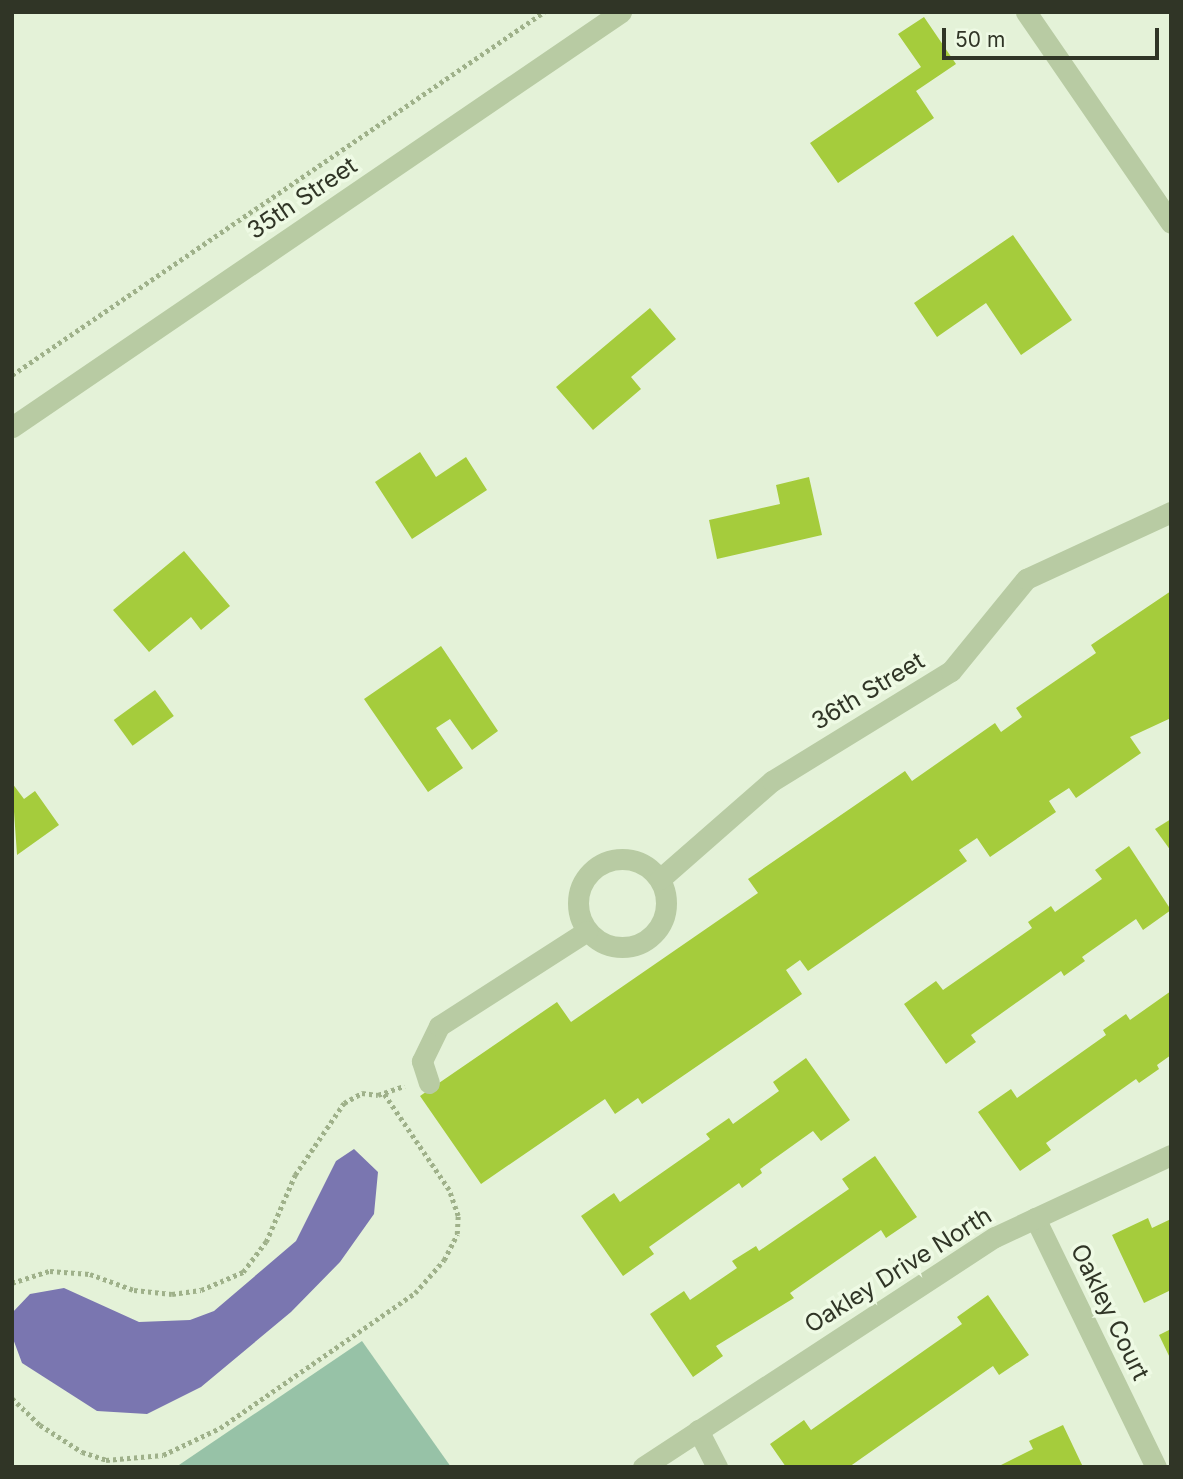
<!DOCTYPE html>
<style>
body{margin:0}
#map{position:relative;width:1183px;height:1479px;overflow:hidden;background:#e4f2d8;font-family:Inter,sans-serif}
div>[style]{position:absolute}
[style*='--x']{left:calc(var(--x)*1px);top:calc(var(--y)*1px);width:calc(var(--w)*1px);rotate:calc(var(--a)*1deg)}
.green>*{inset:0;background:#97c2a7}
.water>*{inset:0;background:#7a76b0}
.building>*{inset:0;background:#a5cc3c;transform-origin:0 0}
.path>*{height:4.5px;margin-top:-2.25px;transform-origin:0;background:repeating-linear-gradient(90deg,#9fb18a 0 3.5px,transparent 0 7px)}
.minor>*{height:21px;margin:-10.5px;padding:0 10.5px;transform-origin:10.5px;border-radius:10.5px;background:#b8cba3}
.minor>.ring{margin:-10.5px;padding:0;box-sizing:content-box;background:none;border:21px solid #b8cba3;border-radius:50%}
span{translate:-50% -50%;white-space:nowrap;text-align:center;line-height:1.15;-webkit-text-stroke:7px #eefae4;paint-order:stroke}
.street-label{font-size:24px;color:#303526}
.frame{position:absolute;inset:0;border:14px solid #303526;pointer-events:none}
.scale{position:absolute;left:942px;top:28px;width:217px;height:32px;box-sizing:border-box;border:4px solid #303526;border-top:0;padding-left:9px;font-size:21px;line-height:24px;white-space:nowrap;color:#303526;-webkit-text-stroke:5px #eefae4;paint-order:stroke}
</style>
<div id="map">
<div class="green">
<div style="clip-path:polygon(362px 1341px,451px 1467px,176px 1467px)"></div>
</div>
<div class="water">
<div style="clip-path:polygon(354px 1149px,378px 1172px,374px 1214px,340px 1262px,291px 1312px,201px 1387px,147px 1414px,97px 1411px,22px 1363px,12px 1336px,12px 1313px,30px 1294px,64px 1288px,139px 1322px,190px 1320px,214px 1311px,296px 1241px,336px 1161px)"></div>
</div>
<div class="building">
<div style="clip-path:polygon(924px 17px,956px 64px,916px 91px,934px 118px,838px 183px,810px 143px,921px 67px,898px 34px)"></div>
<div style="clip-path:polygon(1013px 235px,1072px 320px,1021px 355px,986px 303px,937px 337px,914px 303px)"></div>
<div style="clip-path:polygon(650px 308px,676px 339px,631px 377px,641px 389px,593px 430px,556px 387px)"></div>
<div style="clip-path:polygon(420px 452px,436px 477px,466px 457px,487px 490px,412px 539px,375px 482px)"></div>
<div style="clip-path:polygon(809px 477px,822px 535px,717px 559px,709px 520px,780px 504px,776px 485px)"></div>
<div style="clip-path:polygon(184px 551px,230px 606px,201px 630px,191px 617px,149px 652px,113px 610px)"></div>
<div style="clip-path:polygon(1171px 591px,1171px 718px,1130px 737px,1141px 753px,1076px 798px,1069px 788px,1049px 801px,1056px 812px,990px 857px,977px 838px,959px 850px,967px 861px,808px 971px,800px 960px,786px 970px,802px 994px,642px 1104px,638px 1098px,615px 1114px,605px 1099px,481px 1184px,420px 1096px,557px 1002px,571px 1022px,758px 893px,748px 879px,905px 771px,912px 781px,995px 723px,1001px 732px,1022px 717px,1016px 708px,1096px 653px,1091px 645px)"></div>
<div style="clip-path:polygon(441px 646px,498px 731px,472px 750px,450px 719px,436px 728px,463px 768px,428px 792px,364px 699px)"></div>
<div style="left:155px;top:690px;width:32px;height:51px;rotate:54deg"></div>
<div style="clip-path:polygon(12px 783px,24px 799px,35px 791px,59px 825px,17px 855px)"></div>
<div style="clip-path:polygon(1171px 819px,1171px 851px,1155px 829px)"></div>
<div style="clip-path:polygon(1129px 846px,1171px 910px,1143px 930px,1136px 919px,1082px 957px,1085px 961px,1064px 976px,1061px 971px,971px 1035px,976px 1042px,946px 1064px,904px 1004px,936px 981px,943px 990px,1032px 928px,1028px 922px,1051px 906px,1055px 912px,1102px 879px,1095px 870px)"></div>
<div style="clip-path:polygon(1171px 991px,1171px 1055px,1157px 1065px,1159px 1069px,1139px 1083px,1136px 1079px,1046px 1143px,1051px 1150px,1020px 1171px,978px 1112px,1011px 1089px,1017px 1098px,1106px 1035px,1103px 1030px,1126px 1014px,1130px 1020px)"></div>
<div style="clip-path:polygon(806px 1058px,850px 1120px,821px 1141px,813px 1131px,760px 1169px,762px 1173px,742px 1188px,739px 1183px,649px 1247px,654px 1254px,623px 1276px,581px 1216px,614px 1193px,620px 1202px,710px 1139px,706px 1134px,729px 1118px,733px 1124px,779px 1091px,773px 1082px)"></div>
<div style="clip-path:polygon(875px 1156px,917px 1217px,886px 1238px,881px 1230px,790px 1293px,794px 1298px,716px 1346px,723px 1356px,693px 1377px,650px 1314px,684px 1291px,690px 1300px,737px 1268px,732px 1261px,756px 1246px,759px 1251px,849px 1189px,842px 1179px)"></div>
<div style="clip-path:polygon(1148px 1218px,1152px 1228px,1171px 1219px,1171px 1290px,1144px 1303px,1112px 1235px)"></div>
<div style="clip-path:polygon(988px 1295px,1029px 1355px,999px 1375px,993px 1366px,849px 1467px,786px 1467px,770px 1444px,804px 1420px,811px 1430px,962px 1324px,957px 1317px)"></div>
<div style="clip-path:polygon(1171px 1329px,1171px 1360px,1159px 1335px)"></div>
<div style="clip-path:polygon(1063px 1425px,1083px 1467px,997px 1467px,1033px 1449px,1029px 1441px)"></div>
</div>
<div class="path">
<div style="--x:12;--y:375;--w:644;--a:-34.31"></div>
<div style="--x:12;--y:1283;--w:40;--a:-18"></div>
<div style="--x:50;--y:1271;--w:40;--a:4.3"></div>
<div style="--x:90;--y:1274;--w:47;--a:20"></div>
<div style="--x:134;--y:1290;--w:38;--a:6"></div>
<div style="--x:172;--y:1294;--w:29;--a:-8"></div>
<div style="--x:201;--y:1290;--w:46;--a:-23.2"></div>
<div style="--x:243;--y:1272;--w:38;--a:-53"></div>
<div style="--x:266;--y:1242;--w:73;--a:-66.6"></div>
<div style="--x:295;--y:1175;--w:87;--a:-55.8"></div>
<div style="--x:344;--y:1103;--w:21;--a:-29"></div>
<div style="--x:362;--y:1093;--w:16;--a:7"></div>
<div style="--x:378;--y:1095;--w:28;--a:-19"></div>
<div style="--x:12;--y:1398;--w:39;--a:44"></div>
<div style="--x:40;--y:1425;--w:50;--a:32.7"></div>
<div style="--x:82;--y:1452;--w:25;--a:18"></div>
<div style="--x:106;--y:1460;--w:57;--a:-5"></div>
<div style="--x:163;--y:1455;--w:63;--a:-25.3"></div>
<div style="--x:220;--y:1428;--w:237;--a:-34.7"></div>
<div style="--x:415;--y:1293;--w:44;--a:-48.7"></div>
<div style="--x:444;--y:1260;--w:29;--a:-63"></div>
<div style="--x:457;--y:1234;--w:18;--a:-87"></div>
<div style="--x:458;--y:1216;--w:28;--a:-109"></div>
<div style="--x:449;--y:1190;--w:116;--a:-124.1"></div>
</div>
<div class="minor">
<div style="--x:1026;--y:12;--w:256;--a:55.5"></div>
<div style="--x:12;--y:427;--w:737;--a:-34.27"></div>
<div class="ring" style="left:578px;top:859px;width:67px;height:67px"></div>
<div style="--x:660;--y:879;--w:149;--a:-41.2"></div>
<div style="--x:772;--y:781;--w:210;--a:-31.6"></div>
<div style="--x:951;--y:671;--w:119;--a:-50.8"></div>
<div style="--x:1026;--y:579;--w:160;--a:-24.8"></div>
<div style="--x:429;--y:1083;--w:23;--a:-108"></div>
<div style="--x:422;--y:1061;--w:39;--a:-64"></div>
<div style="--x:439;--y:1026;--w:176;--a:-32.7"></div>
<div style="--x:1035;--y:1218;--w:277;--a:64.1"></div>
<div style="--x:698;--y:1430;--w:42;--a:62.8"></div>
<div style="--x:643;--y:1467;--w:420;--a:-33.2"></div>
<div style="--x:995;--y:1237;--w:194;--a:-25"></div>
</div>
<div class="street-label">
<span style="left:302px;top:198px;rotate:-34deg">35th Street</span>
<span style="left:868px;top:691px;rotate:-31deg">36th Street</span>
<span style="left:898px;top:1270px;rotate:-32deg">Oakley Drive North</span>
<span style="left:1110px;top:1312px;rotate:64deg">Oakley Court</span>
</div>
<div class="frame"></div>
<div class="scale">50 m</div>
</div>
